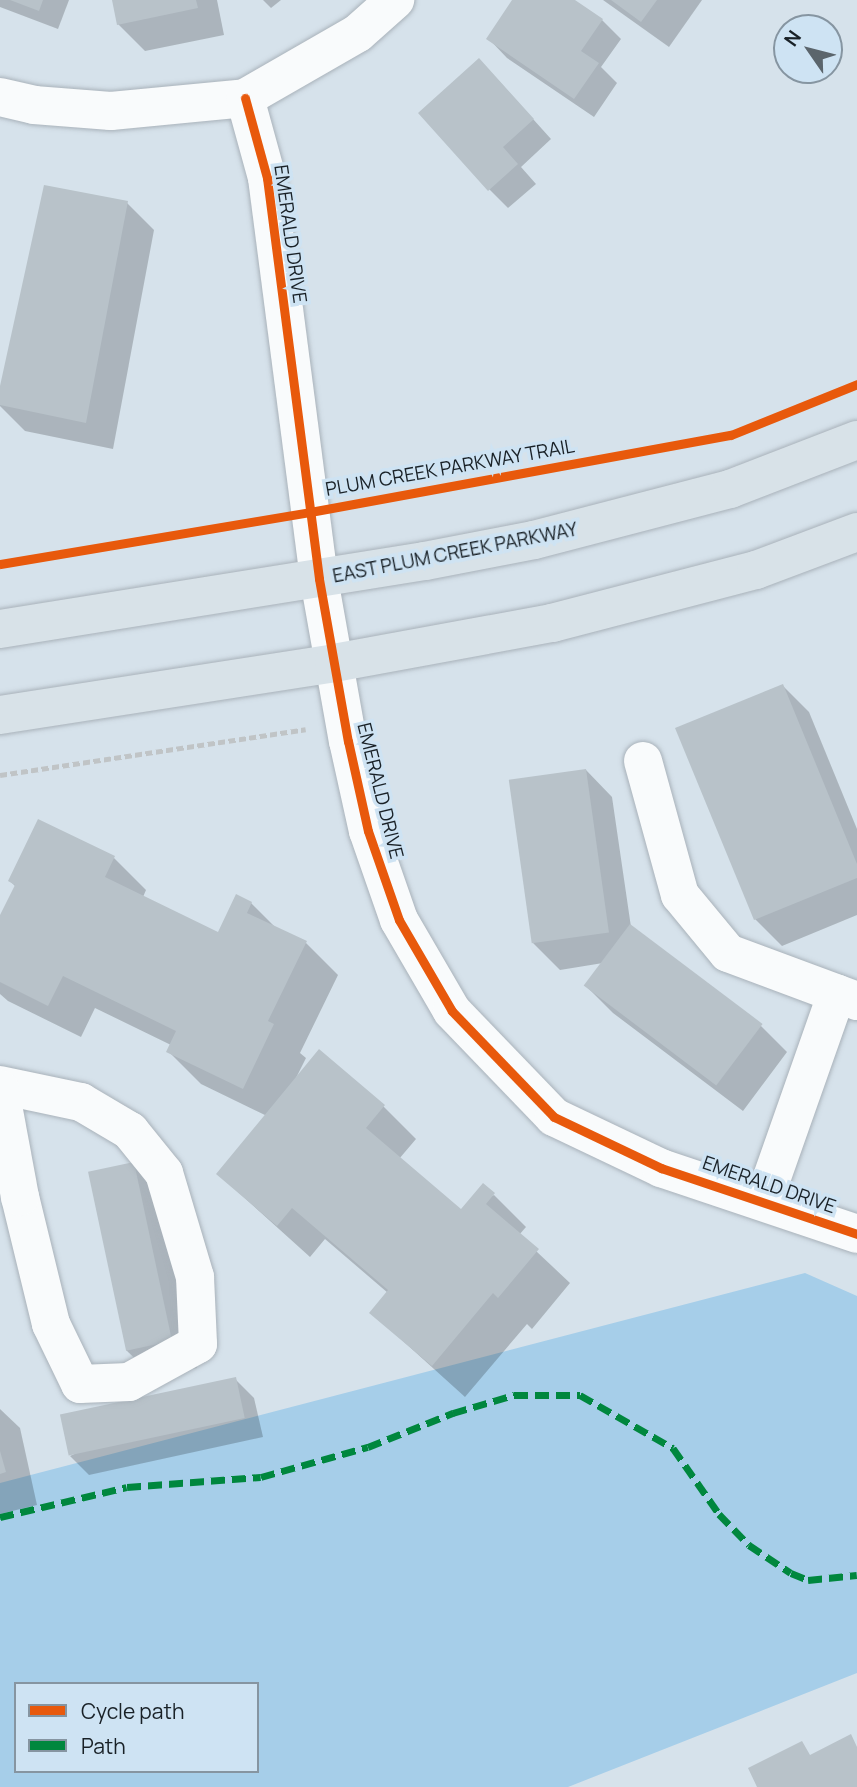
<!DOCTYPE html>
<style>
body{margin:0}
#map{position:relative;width:857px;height:1787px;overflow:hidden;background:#d6e2eb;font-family:Manrope,sans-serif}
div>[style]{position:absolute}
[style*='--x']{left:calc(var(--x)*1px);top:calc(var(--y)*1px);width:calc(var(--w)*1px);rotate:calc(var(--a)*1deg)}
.green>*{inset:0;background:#a6cee9}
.shadow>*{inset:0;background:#0003}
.building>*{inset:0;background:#b8c2c9;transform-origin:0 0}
.path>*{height:4.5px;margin-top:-2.25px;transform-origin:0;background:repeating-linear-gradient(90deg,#c0c4c6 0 7px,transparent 0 10.5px)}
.roads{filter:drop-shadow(0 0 2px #a9b2ba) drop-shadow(0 0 2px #a9b2ba)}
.minor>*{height:38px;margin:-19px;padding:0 19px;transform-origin:19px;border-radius:19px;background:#f9fbfc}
.major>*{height:38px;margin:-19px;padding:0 19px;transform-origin:19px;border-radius:19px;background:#d8e2e8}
.quiet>*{height:7px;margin-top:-3.5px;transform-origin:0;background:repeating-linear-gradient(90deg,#00873e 0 14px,transparent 0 21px)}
.cycleway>*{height:9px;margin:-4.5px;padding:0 4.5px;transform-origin:4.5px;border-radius:4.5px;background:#e8590c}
span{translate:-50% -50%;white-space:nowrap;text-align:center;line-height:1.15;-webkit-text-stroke:7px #cee3f3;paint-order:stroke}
.street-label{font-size:19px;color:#192127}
.legend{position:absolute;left:14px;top:1682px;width:245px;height:91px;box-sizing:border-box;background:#cee3f3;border:2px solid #8695a1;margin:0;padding:9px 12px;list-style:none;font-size:21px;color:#192127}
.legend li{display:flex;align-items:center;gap:14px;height:35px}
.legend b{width:35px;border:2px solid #8695a1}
.north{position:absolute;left:773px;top:14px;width:70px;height:70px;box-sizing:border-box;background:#cee3f3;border:2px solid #8695a1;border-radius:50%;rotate:305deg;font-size:19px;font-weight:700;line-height:28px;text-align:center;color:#192127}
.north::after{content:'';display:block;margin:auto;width:24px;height:32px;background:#5b656c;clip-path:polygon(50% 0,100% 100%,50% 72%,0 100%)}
</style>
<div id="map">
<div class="green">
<div style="clip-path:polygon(evenodd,805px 1273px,857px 1296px,857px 1673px,568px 1787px,0 1787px,0 1483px,805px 1273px,16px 1684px,257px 1684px,257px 1771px,16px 1771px,16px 1684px)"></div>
</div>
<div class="shadow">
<div style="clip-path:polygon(0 0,69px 0,58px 29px,0 7px)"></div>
<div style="clip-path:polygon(113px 0,217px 0,224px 35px,145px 51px,118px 24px)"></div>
<div style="clip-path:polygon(263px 0,281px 0,271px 8px)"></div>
<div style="clip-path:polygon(514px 0,572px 0,602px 20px,621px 39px,601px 67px,617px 83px,594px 117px,507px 58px,488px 38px)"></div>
<div style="clip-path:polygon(603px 0,702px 0,669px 47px)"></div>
<div style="clip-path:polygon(498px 80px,551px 139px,521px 167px,536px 184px,508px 208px,489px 189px)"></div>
<div style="clip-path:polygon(127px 203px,154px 230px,113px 449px,25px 431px,0 406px,0 395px)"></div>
<div style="clip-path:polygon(783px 686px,809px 712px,857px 829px,857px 915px,782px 946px,755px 919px)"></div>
<div style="clip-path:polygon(586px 770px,612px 797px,631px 927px,760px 1025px,787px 1052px,743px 1111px,613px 1013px,586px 986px,603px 963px,560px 970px,533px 943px)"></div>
<div style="clip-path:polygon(114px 858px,146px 890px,143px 897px,219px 934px,251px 903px,277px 929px,306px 943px,338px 975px,300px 1053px,306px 1058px,296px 1078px,383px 1106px,416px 1139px,399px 1159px,461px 1211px,494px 1195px,526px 1227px,519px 1235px,570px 1283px,532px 1329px,527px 1324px,465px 1397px,372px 1313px,388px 1293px,325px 1239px,310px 1257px,218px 1174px,267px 1116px,201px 1084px,168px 1051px,171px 1045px,95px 1008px,81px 1037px,8px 1001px,0 994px,0 919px,16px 887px,10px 881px)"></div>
<div style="clip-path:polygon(134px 1164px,161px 1190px,197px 1368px,153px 1376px,126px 1350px)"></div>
<div style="clip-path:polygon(235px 1379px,254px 1398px,263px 1437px,89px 1475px,70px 1456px)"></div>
<div style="clip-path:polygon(0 1409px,20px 1428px,37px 1505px,0 1514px)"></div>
</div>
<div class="building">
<div style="clip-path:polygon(10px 0,43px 0,39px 11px)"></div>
<div style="clip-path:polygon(112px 0,196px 0,198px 8px,117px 25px)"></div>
<div style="clip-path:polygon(512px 0,575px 0,603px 19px,581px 51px,599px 63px,574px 99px,486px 39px)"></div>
<div style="clip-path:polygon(611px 0,657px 0,641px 22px)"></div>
<div style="clip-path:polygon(479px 58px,534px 119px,503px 147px,518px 164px,488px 191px,418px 113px)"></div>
<div style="clip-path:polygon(44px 185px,128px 201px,86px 423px,0 405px,0 386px)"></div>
<div style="clip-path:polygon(783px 684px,857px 864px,857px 878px,754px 920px,675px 728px)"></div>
<div style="left:586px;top:769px;width:165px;height:78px;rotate:82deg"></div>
<div style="clip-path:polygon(38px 819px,115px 856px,105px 877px,218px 932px,236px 894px,252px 902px,247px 913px,307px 941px,268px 1021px,274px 1024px,243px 1089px,166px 1052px,176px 1031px,63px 976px,48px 1006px,0 982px,0 915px,15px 885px,8px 881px)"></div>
<div style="left:630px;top:924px;width:166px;height:77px;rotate:37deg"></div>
<div style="clip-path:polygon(319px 1049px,385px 1105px,366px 1128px,461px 1209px,483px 1183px,495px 1193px,486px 1204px,539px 1249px,498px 1298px,493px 1293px,432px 1366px,369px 1313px,388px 1290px,292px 1208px,277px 1226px,216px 1174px)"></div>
<div style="left:134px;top:1162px;width:183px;height:47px;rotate:78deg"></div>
<div style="left:236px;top:1377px;width:42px;height:180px;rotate:78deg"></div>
<div style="clip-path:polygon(0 1451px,6px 1472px,0 1474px)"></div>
<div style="clip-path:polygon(851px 1734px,857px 1747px,857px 1787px,757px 1787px,748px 1768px,802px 1741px,810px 1755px)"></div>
</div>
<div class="path">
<div style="--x:0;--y:775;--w:309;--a:-8.5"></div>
</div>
<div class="roads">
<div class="minor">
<div style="--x:0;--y:97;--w:35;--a:13"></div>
<div style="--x:34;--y:105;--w:77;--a:4.5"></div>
<div style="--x:111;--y:111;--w:135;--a:-5.5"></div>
<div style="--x:245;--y:98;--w:130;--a:-29.9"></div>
<div style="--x:358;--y:33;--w:50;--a:-41.7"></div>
<div style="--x:245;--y:98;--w:83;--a:74.6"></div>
<div style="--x:267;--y:178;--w:404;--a:82.6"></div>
<div style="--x:319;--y:579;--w:165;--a:79.9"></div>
<div style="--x:348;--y:741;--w:92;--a:77.5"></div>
<div style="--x:368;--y:831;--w:94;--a:70.8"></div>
<div style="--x:399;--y:920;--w:105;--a:59.8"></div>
<div style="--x:452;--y:1011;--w:147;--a:46.1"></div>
<div style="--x:554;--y:1117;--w:119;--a:25.5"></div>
<div style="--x:661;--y:1168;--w:207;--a:18.6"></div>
<div style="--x:643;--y:761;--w:139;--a:74.6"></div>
<div style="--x:680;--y:895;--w:75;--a:50.4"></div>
<div style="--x:728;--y:953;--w:138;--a:20.4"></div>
<div style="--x:0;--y:1085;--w:83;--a:11.9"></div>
<div style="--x:81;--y:1102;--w:57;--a:30.6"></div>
<div style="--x:130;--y:1131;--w:54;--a:51"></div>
<div style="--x:164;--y:1173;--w:109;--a:73.4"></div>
<div style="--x:195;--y:1277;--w:67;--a:87.4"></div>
<div style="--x:198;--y:1344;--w:79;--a:151.2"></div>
<div style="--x:129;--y:1382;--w:49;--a:177.7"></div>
<div style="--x:80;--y:1384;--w:67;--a:-115.8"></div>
<div style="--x:51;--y:1324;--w:131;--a:-103.7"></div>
<div style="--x:20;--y:1197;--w:110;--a:-100.5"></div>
<div style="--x:764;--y:1200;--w:219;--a:-70.6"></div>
</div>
<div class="major">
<div style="--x:0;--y:629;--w:430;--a:-9.1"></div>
<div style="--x:425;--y:561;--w:111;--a:-10.9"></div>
<div style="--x:534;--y:540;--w:203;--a:-14.6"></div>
<div style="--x:730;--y:489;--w:136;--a:-21.1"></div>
<div style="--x:0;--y:715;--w:338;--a:-8.8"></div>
<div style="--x:334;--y:663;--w:222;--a:-10.4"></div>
<div style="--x:552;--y:623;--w:211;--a:-14.6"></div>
<div style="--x:756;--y:570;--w:108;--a:-20.6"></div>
</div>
</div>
<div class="quiet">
<div style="--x:0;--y:1517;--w:130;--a:-13.3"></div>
<div style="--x:127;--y:1487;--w:134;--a:-4.3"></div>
<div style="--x:261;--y:1477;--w:111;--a:-15.7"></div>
<div style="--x:368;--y:1447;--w:92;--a:-21.8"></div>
<div style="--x:453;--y:1413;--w:64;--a:-16.4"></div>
<div style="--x:514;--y:1395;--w:66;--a:0"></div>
<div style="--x:580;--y:1395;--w:107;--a:29.7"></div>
<div style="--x:673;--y:1448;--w:80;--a:55.1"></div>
<div style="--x:719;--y:1514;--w:43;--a:45.9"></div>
<div style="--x:749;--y:1545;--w:50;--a:33.7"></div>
<div style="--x:791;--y:1573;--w:18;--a:22"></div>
<div style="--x:808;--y:1580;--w:49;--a:-5.8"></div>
</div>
<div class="cycleway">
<div style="--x:245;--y:98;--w:83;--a:74.6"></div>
<div style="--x:267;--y:178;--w:404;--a:82.6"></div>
<div style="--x:319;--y:579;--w:165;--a:79.9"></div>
<div style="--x:348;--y:741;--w:92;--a:77.5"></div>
<div style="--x:368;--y:831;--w:94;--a:70.8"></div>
<div style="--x:399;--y:920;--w:105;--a:59.8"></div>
<div style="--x:452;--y:1011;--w:147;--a:46.1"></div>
<div style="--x:554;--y:1117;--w:119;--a:25.5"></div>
<div style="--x:661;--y:1168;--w:207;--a:18.6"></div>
<div style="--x:0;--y:564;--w:314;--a:-9.5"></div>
<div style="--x:310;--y:512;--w:428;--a:-10.4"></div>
<div style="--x:731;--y:435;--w:136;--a:-22"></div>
</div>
<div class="street-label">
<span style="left:290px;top:234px;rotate:82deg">EMERALD DRIVE</span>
<span style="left:450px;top:468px;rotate:-10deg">PLUM CREEK PARKWAY TRAIL</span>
<span style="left:455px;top:553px;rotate:-11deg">EAST PLUM CREEK PARKWAY</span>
<span style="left:380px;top:791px;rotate:76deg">EMERALD DRIVE</span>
<span style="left:769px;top:1185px;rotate:19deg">EMERALD DRIVE</span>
</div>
<ul class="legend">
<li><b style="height:9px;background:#e8590c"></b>Cycle path</li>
<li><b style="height:9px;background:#00873e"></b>Path</li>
</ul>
<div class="north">N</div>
</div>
